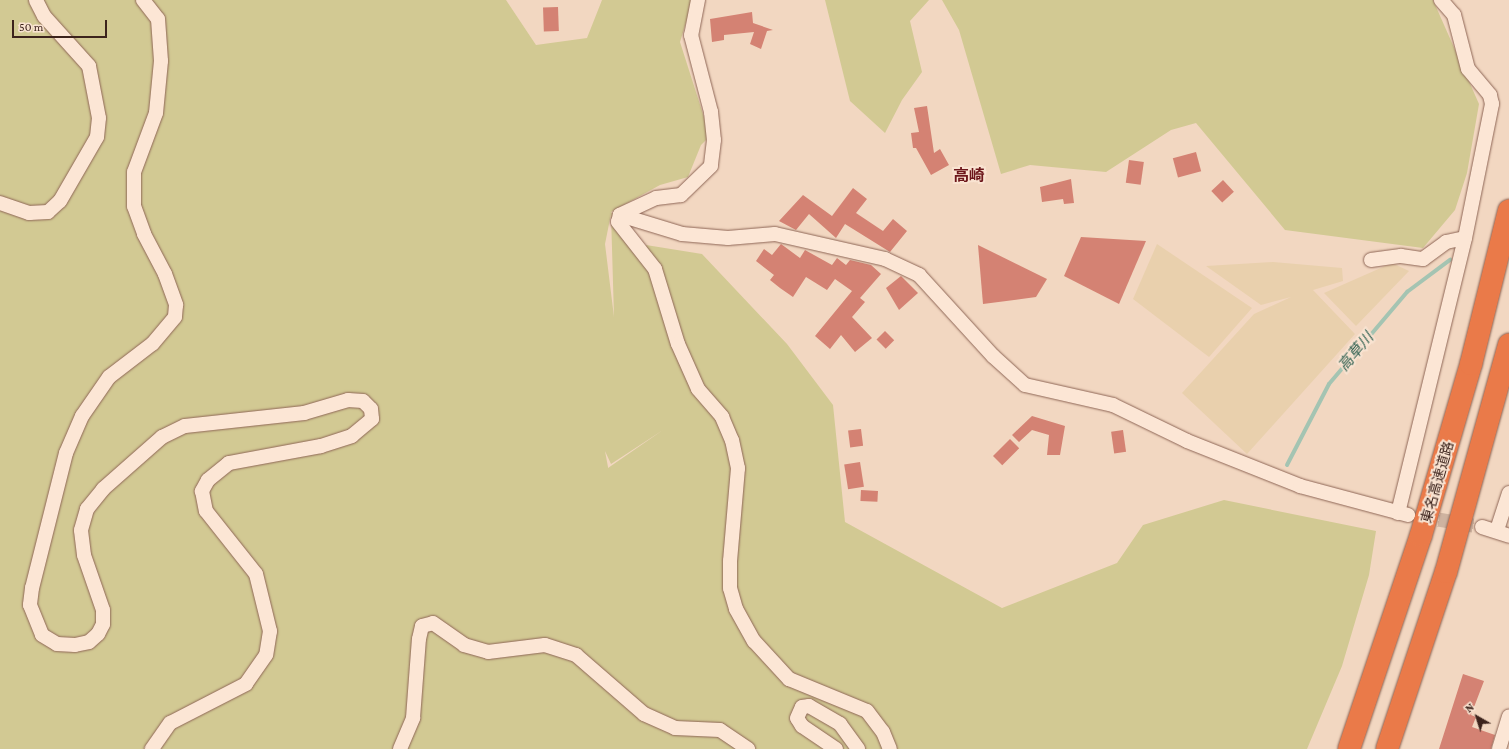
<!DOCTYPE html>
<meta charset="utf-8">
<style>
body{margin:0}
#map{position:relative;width:1509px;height:749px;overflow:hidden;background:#f2d7c1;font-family:"Crimson Pro","Noto Sans JP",serif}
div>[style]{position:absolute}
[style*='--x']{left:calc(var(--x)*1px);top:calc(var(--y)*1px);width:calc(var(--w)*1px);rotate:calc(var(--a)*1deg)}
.farmland>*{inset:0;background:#e9d0ad}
.green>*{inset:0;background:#d2c993}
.stream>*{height:4px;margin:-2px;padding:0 2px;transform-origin:2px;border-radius:2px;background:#a4c4b2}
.building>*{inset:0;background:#d48273;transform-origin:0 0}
.minor-tunnel>*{height:14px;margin-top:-7px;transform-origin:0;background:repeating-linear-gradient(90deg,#ceb3a0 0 14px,transparent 0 21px)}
.roads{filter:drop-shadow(0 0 1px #8e6656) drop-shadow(0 0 1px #8e6656)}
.minor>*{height:14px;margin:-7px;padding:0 7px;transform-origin:7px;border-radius:7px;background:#fce6d5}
.motorway>*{height:22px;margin:-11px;padding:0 11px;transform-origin:11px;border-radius:11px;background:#ea7a49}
span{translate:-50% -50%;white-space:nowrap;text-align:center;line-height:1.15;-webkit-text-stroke:4px #f9e3d1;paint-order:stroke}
.street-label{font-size:14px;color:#3c231c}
.water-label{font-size:15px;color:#2a5d4d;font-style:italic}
.quarter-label{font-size:16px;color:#6d171b;font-weight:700}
.north{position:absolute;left:1457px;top:697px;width:40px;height:40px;-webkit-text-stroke:3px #f9e3d1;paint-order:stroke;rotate:321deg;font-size:11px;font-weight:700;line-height:16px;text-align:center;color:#3c231c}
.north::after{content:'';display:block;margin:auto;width:14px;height:18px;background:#3c231c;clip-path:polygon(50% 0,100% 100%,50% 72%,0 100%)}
.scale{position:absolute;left:12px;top:20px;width:95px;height:18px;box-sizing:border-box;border:2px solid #3c231c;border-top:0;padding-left:5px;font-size:12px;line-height:14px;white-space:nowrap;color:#3c231c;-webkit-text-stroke:3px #f9e3d1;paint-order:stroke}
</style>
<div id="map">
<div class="farmland">
<div style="clip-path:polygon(1157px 244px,1252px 308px,1209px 357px,1133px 299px)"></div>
<div style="clip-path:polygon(1273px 262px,1342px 268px,1343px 281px,1313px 290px,1355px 334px,1247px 454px,1182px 393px,1254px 314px,1291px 297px,1261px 305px,1206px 266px)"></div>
<div style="clip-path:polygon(1392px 263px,1409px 271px,1356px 326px,1324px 293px)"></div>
</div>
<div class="green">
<div style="clip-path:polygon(evenodd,0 0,506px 0,536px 45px,587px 38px,602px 0,693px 0,680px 42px,710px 136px,701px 145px,688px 177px,660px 185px,611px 212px,656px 279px,646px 245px,702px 254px,787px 344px,833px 405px,845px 522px,1002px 608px,1117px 563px,1143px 525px,1224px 500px,1376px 531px,1369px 575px,1342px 666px,1307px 749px,0 749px,0 0,611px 214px,614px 317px,605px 244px,611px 214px,0 0,663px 430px,608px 468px,608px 467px,605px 451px,611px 464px,663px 430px)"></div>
<div style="clip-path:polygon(825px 0,929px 0,910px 21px,922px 72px,902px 100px,885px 133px,850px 101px)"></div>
<div style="clip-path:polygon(942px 0,1433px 0,1479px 104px,1467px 173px,1455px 210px,1423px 248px,1285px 230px,1196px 123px,1171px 130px,1106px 172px,1030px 165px,1001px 174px,959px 30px)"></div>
</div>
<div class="stream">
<div style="--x:1287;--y:465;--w:91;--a:-62.6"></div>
<div style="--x:1329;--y:384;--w:121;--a:-49.7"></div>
<div style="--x:1407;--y:292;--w:54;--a:-36.7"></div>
</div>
<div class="building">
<div style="left:558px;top:7px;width:24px;height:15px;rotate:88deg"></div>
<div style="clip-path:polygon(752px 12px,753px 23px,773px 30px,767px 31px,761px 49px,750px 44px,754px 32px,724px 35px,724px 40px,712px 42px,710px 19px)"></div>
<div style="clip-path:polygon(927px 106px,934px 153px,940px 149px,949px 165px,931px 175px,916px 148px,913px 148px,911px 133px,919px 132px,914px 108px)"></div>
<div style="left:1196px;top:152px;width:20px;height:24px;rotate:75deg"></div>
<div style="left:1129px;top:160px;width:15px;height:23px;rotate:8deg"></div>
<div style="clip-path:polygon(1071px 179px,1074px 203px,1064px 204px,1063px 199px,1042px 202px,1040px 187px)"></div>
<div style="left:1223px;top:180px;width:16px;height:16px;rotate:47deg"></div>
<div style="clip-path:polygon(853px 188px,867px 199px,856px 213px,883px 231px,893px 219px,907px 231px,890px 252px,845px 224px,836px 238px,809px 214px,796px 230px,779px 221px,803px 195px,832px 216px)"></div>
<div style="clip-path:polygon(1081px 237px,1146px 241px,1119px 304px,1064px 276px)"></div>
<div style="clip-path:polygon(781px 244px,800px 258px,805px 250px,832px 265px,837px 258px,846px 265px,850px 260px,871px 265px,881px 274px,860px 298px,865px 302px,852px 317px,872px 338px,855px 352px,841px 335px,830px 349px,815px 336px,852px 291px,835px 279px,827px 290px,806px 277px,793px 297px,780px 288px,770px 280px,774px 275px,756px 261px,764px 249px,772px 255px)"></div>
<div style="clip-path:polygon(978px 245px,1047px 279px,1036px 297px,983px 304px)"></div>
<div style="clip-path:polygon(901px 276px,918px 293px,899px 310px,886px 288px)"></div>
<div style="left:885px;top:331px;width:13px;height:12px;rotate:45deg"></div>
<div style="clip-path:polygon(1032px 416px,1065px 426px,1060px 455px,1047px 455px,1049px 435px,1032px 430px,1019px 442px,1012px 435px)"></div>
<div style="left:861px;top:429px;width:17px;height:13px;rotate:83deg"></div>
<div style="left:1123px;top:430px;width:22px;height:12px;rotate:82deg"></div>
<div style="left:1010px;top:439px;width:13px;height:24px;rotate:45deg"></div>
<div style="left:860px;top:462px;width:25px;height:16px;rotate:81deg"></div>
<div style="left:861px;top:490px;width:17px;height:11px;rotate:3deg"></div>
<div style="clip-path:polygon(1463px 674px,1484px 681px,1471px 715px,1476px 717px,1472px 727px,1495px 735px,1491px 749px,1439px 749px)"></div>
</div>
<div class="minor-tunnel">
<div style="--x:1418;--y:516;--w:65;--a:9.8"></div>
</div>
<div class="roads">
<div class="minor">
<div style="--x:143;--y:0;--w:24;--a:52"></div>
<div style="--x:158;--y:19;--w:42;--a:85.9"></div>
<div style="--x:161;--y:61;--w:52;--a:95.5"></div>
<div style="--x:156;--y:113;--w:63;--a:110.4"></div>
<div style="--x:134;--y:172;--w:34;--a:90"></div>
<div style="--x:134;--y:206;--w:30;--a:70"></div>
<div style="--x:144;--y:234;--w:45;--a:62.3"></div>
<div style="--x:165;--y:274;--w:33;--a:70"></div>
<div style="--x:176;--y:305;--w:12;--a:95"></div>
<div style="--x:175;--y:317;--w:35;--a:130"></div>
<div style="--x:152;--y:344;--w:54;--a:142.5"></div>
<div style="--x:109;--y:377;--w:47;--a:124.7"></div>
<div style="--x:82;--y:416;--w:40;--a:113.4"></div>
<div style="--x:66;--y:453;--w:139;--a:104.1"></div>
<div style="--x:32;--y:588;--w:17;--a:97"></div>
<div style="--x:30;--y:605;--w:32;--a:68"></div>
<div style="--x:42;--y:635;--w:17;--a:31"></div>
<div style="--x:57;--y:644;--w:18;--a:3"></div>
<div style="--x:75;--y:645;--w:14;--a:-12"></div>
<div style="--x:89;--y:642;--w:12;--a:-42"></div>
<div style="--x:98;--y:634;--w:11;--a:-63"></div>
<div style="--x:103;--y:624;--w:14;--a:-90"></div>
<div style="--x:103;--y:610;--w:58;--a:-109.1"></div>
<div style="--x:84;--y:555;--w:25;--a:-97"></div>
<div style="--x:81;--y:530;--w:22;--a:-74"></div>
<div style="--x:87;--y:509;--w:26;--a:-51"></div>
<div style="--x:103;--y:489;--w:79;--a:-41.4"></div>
<div style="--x:162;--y:437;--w:25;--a:-26"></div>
<div style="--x:185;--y:426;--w:120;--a:-6.2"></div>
<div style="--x:304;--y:413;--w:46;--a:-16.5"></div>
<div style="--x:348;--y:400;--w:15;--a:4"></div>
<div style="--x:363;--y:401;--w:11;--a:45"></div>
<div style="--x:371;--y:409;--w:10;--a:84"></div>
<div style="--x:372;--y:419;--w:26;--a:140"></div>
<div style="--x:352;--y:436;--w:33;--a:162"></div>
<div style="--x:321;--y:446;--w:94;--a:169.5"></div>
<div style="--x:229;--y:463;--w:27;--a:141"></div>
<div style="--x:208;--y:480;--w:13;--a:119"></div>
<div style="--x:202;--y:491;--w:20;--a:79"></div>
<div style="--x:206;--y:511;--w:80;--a:51.6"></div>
<div style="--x:256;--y:574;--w:59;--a:76.2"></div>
<div style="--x:270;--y:631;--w:24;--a:99"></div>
<div style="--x:266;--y:655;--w:35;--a:125"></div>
<div style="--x:246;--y:684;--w:85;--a:152.8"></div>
<div style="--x:170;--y:723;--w:32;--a:125"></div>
<div style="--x:698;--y:0;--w:36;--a:101"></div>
<div style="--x:691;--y:35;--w:80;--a:75.4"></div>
<div style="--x:711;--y:112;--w:28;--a:84"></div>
<div style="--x:714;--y:140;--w:26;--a:97"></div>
<div style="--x:711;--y:166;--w:42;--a:136"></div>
<div style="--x:681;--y:195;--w:25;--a:173"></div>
<div style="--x:656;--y:198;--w:40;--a:155"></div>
<div style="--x:620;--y:215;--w:7;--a:106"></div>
<div style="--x:618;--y:222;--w:60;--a:51.8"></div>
<div style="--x:655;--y:269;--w:78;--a:73"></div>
<div style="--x:678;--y:344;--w:49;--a:66"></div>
<div style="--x:698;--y:389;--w:37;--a:49"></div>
<div style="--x:722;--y:417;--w:25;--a:67"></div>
<div style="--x:732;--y:440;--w:29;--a:78"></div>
<div style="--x:738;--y:468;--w:93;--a:94.9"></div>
<div style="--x:730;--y:561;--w:27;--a:90"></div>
<div style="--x:730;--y:588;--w:22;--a:74"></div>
<div style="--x:736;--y:609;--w:37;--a:61"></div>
<div style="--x:754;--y:641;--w:52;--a:47.4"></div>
<div style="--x:789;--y:679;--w:84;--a:22.3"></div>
<div style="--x:867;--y:711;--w:26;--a:53"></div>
<div style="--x:883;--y:732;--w:18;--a:68"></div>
<div style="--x:0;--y:203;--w:31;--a:19"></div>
<div style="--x:29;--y:213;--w:19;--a:-3"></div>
<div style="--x:48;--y:212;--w:16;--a:-43"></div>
<div style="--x:60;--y:201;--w:74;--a:-60"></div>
<div style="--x:97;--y:137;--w:19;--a:-84"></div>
<div style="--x:99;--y:118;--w:53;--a:-100.9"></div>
<div style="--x:89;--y:66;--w:67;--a:-132"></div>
<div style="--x:44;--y:16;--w:18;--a:-117"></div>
<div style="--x:620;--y:215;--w:65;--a:17"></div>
<div style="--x:682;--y:234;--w:46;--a:5"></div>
<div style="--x:728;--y:238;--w:47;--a:-4.9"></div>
<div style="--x:775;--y:234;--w:113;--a:12.8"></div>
<div style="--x:885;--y:259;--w:38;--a:25"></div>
<div style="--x:919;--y:275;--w:110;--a:47.6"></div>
<div style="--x:993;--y:356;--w:43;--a:42.2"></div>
<div style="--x:1025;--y:385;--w:90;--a:12.8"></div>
<div style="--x:1113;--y:405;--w:82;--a:25.9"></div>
<div style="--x:1187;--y:441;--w:122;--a:21.7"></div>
<div style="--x:1300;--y:486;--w:112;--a:15"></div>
<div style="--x:1371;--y:260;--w:30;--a:-8"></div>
<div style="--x:1401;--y:256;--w:22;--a:8"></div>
<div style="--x:1423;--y:259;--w:29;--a:-36"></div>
<div style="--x:1446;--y:242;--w:19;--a:-12"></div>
<div style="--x:1398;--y:513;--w:283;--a:-76.3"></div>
<div style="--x:1465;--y:238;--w:137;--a:-78.6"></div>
<div style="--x:1492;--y:104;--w:9;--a:-103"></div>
<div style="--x:1490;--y:95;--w:34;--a:-130"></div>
<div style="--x:1468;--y:69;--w:56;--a:-104.5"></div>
<div style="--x:1454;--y:15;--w:20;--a:-131"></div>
<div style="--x:1482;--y:527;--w:28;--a:18"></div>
<div style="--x:1497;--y:530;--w:39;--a:-72"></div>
<div style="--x:400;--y:749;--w:34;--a:-67"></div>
<div style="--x:413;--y:718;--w:79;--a:-85.7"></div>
<div style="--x:419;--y:639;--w:13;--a:-77"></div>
<div style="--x:422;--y:626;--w:11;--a:-15"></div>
<div style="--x:433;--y:623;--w:38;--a:35"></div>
<div style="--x:464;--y:645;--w:25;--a:16"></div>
<div style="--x:488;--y:652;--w:57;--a:-7"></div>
<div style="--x:545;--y:645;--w:33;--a:18"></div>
<div style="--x:576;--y:655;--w:90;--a:40.9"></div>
<div style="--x:644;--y:714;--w:34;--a:24"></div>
<div style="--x:675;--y:728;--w:45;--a:2.5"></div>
<div style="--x:720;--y:730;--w:34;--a:34"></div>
<div style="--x:836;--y:749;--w:41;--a:-145.9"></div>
<div style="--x:802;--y:726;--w:9;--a:-122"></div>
<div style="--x:797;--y:718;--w:12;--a:-66"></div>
<div style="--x:802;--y:707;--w:7;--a:-8"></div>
<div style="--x:809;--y:706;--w:36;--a:30"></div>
<div style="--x:840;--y:724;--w:31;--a:54"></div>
<div style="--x:1499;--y:749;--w:34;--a:-73"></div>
</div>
<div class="motorway">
<div style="--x:1349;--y:749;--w:226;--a:-71.4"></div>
<div style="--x:1421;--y:535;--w:178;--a:-73.7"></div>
<div style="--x:1471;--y:364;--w:158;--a:-76.1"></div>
<div style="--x:1387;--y:749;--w:187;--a:-71.6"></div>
<div style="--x:1446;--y:572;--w:236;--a:-74.5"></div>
</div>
</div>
<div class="street-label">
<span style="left:1437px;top:482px;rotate:-74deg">東名高速道路</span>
</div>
<div class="water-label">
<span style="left:1356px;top:352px;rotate:-50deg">高草川</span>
</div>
<div class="quarter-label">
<span style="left:969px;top:176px">高崎</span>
</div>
<div class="north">N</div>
<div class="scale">50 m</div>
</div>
